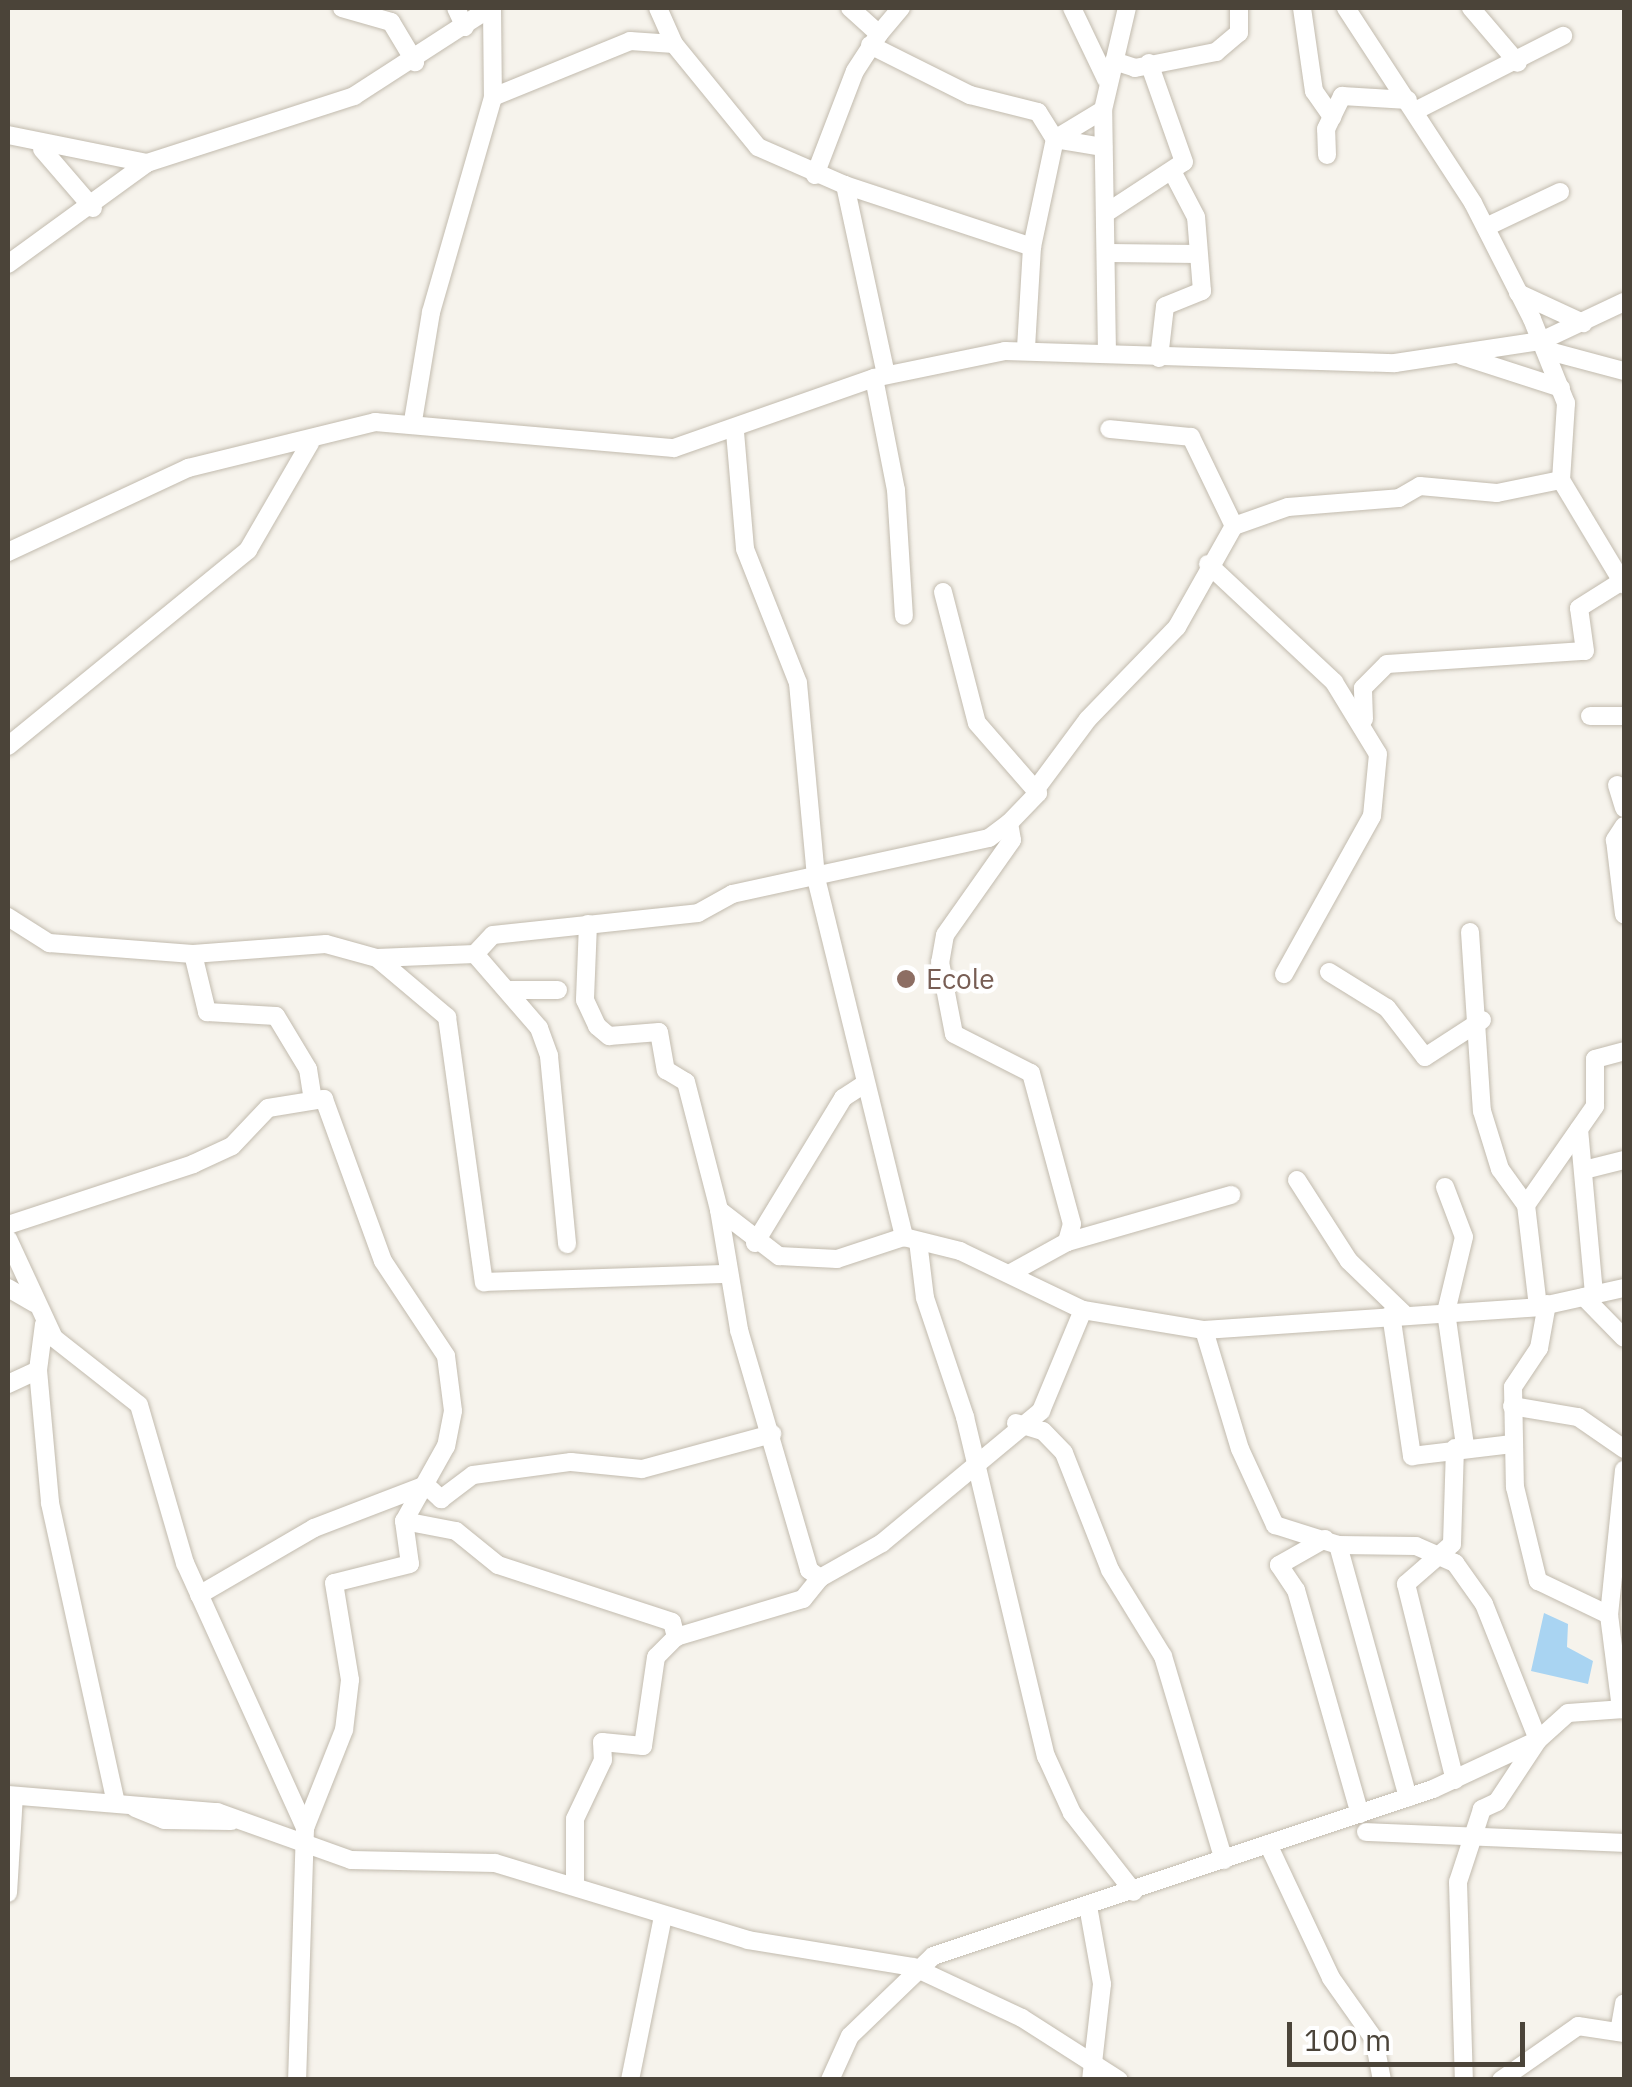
<!DOCTYPE html>
<style>
body{margin:0}
#map{position:relative;width:1632px;height:2087px;overflow:hidden;background:#f6f3ec;font-family:"IBM Plex Sans",sans-serif}
div>[style]{position:absolute}
[style*='--x']{left:calc(var(--x)*1px);top:calc(var(--y)*1px);width:calc(var(--w)*1px);rotate:calc(var(--a)*1deg)}
.water>*{inset:0;background:#a9d4f2}
.roads{filter:drop-shadow(0 0 2px #c2bbae) drop-shadow(0 0 2px #c2bbae)}
.street>*{height:18px;margin:-9px;padding:0 9px;transform-origin:9px;border-radius:9px;background:#fff}
.dots>*{width:28px;height:28px;translate:-50% -50%;box-sizing:border-box;border:5px solid #fff;border-radius:50%}
span{translate:-50% -50%;white-space:nowrap;text-align:center;line-height:1.15;-webkit-text-stroke:9px #fff;paint-order:stroke}
.education-label{font-size:28px;color:#785e54}
.left{translate:0 -50%;text-align:left}
.frame{position:absolute;inset:0;border:10px solid #4b4439;pointer-events:none}
.scale{position:absolute;left:1287px;top:2022px;width:238px;height:45px;box-sizing:border-box;border:5px solid #4b4439;border-top:0;padding-left:12px;font-size:30px;line-height:35px;white-space:nowrap;color:#4b4439;-webkit-text-stroke:8px #fff;paint-order:stroke}
</style>
<div id="map">
<div class="water">
<div style="clip-path:polygon(1544px 1613px,1568px 1624px,1567px 1647px,1593px 1661px,1588px 1684px,1531px 1671px)"></div>
</div>
<div class="roads">
<div class="street">
<div style="--x:342;--y:8;--w:51;--a:15.9"></div>
<div style="--x:391;--y:22;--w:47;--a:59"></div>
<div style="--x:456;--y:8;--w:21;--a:65"></div>
<div style="--x:492;--y:8;--w:89;--a:89.4"></div>
<div style="--x:493;--y:97;--w:148;--a:-22.2"></div>
<div style="--x:630;--y:41;--w:44;--a:3.9"></div>
<div style="--x:674;--y:44;--w:133;--a:50.8"></div>
<div style="--x:758;--y:147;--w:95;--a:23.6"></div>
<div style="--x:845;--y:185;--w:194;--a:77.8"></div>
<div style="--x:658;--y:8;--w:39;--a:66"></div>
<div style="--x:1072;--y:8;--w:79;--a:64.4"></div>
<div style="--x:1302;--y:8;--w:84;--a:81.8"></div>
<div style="--x:1314;--y:91;--w:32;--a:55"></div>
<div style="--x:1346;--y:8;--w:233;--a:56.9"></div>
<div style="--x:1473;--y:203;--w:130;--a:63"></div>
<div style="--x:1532;--y:319;--w:91;--a:68"></div>
<div style="--x:1566;--y:403;--w:77;--a:93.7"></div>
<div style="--x:1561;--y:480;--w:122;--a:59"></div>
<div style="--x:1471;--y:8;--w:72;--a:49.5"></div>
<div style="--x:879;--y:34;--w:34;--a:-50"></div>
<div style="--x:870;--y:45;--w:112;--a:26.6"></div>
<div style="--x:970;--y:95;--w:70;--a:14"></div>
<div style="--x:1038;--y:112;--w:32;--a:58"></div>
<div style="--x:1055;--y:139;--w:49;--a:9.5"></div>
<div style="--x:1114;--y:61;--w:22;--a:18"></div>
<div style="--x:1135;--y:68;--w:83;--a:-11.2"></div>
<div style="--x:1216;--y:52;--w:30;--a:-40"></div>
<div style="--x:1239;--y:33;--w:25;--a:-90"></div>
<div style="--x:1417;--y:110;--w:164;--a:-26.9"></div>
<div style="--x:8;--y:135;--w:142;--a:11.4"></div>
<div style="--x:42;--y:149;--w:78;--a:49.2"></div>
<div style="--x:1327;--y:155;--w:26;--a:-92"></div>
<div style="--x:1326;--y:129;--w:37;--a:-64"></div>
<div style="--x:1342;--y:96;--w:66;--a:3.5"></div>
<div style="--x:815;--y:175;--w:111;--a:-69"></div>
<div style="--x:855;--y:71;--w:44;--a:-57"></div>
<div style="--x:879;--y:34;--w:39;--a:-138"></div>
<div style="--x:845;--y:185;--w:197;--a:18.3"></div>
<div style="--x:1032;--y:247;--w:101;--a:93.4"></div>
<div style="--x:1106;--y:213;--w:93;--a:-33.2"></div>
<div style="--x:1184;--y:162;--w:105;--a:-109.5"></div>
<div style="--x:1486;--y:227;--w:82;--a:-25.3"></div>
<div style="--x:1032;--y:247;--w:110;--a:-78"></div>
<div style="--x:1055;--y:139;--w:56;--a:-31.1"></div>
<div style="--x:1109;--y:253;--w:88;--a:0.7"></div>
<div style="--x:8;--y:264;--w:172;--a:-36"></div>
<div style="--x:147;--y:163;--w:218;--a:-17.9"></div>
<div style="--x:354;--y:96;--w:162;--a:-32.9"></div>
<div style="--x:1518;--y:293;--w:72;--a:24.8"></div>
<div style="--x:1545;--y:350;--w:82;--a:14.9"></div>
<div style="--x:1107;--y:354;--w:244;--a:-90.9"></div>
<div style="--x:1103;--y:110;--w:105;--a:-76.8"></div>
<div style="--x:1462;--y:356;--w:104;--a:17.9"></div>
<div style="--x:1159;--y:358;--w:52;--a:-83.4"></div>
<div style="--x:1165;--y:306;--w:40;--a:-22"></div>
<div style="--x:1202;--y:291;--w:74;--a:-94.6"></div>
<div style="--x:1196;--y:217;--w:50;--a:-117.6"></div>
<div style="--x:874;--y:378;--w:114;--a:78.9"></div>
<div style="--x:896;--y:490;--w:126;--a:86.4"></div>
<div style="--x:413;--y:421;--w:110;--a:-80.6"></div>
<div style="--x:431;--y:312;--w:224;--a:-73.9"></div>
<div style="--x:735;--y:432;--w:117;--a:85.1"></div>
<div style="--x:745;--y:549;--w:144;--a:68.4"></div>
<div style="--x:798;--y:683;--w:196;--a:84.7"></div>
<div style="--x:816;--y:878;--w:370;--a:76.2"></div>
<div style="--x:1234;--y:526;--w:57;--a:-19.4"></div>
<div style="--x:1288;--y:507;--w:111;--a:-4.6"></div>
<div style="--x:1399;--y:498;--w:24;--a:-30"></div>
<div style="--x:1420;--y:486;--w:77;--a:5.2"></div>
<div style="--x:1497;--y:493;--w:65;--a:-11.5"></div>
<div style="--x:8;--y:552;--w:199;--a:-25"></div>
<div style="--x:188;--y:468;--w:193;--a:-13.8"></div>
<div style="--x:375;--y:422;--w:300;--a:5"></div>
<div style="--x:674;--y:448;--w:212;--a:-19.3"></div>
<div style="--x:874;--y:378;--w:134;--a:-11.6"></div>
<div style="--x:1005;--y:351;--w:390;--a:1.8"></div>
<div style="--x:1395;--y:363;--w:148;--a:-8.6"></div>
<div style="--x:1541;--y:341;--w:92;--a:-25.2"></div>
<div style="--x:1208;--y:564;--w:173;--a:43.1"></div>
<div style="--x:1334;--y:682;--w:84;--a:58.6"></div>
<div style="--x:1378;--y:754;--w:62;--a:95.5"></div>
<div style="--x:1372;--y:816;--w:181;--a:119.1"></div>
<div style="--x:943;--y:592;--w:135;--a:75.5"></div>
<div style="--x:977;--y:723;--w:93;--a:48.9"></div>
<div style="--x:1038;--y:793;--w:42;--a:134"></div>
<div style="--x:1590;--y:716;--w:34;--a:0"></div>
<div style="--x:1364;--y:719;--w:31;--a:-92"></div>
<div style="--x:1363;--y:688;--w:34;--a:-45"></div>
<div style="--x:1387;--y:664;--w:198;--a:-3.8"></div>
<div style="--x:1585;--y:651;--w:43;--a:-97.9"></div>
<div style="--x:1579;--y:608;--w:51;--a:-32.1"></div>
<div style="--x:8;--y:746;--w:310;--a:-39.2"></div>
<div style="--x:248;--y:550;--w:124;--a:-59.9"></div>
<div style="--x:1617;--y:785;--w:24;--a:73"></div>
<div style="--x:1036;--y:789;--w:87;--a:-53.4"></div>
<div style="--x:1088;--y:719;--w:128;--a:-45.9"></div>
<div style="--x:1177;--y:627;--w:116;--a:-60.6"></div>
<div style="--x:1234;--y:526;--w:99;--a:-115.8"></div>
<div style="--x:1191;--y:437;--w:82;--a:-174.4"></div>
<div style="--x:1624;--y:826;--w:17;--a:123"></div>
<div style="--x:1615;--y:840;--w:75;--a:83.1"></div>
<div style="--x:8;--y:917;--w:49;--a:32.4"></div>
<div style="--x:49;--y:943;--w:144;--a:4.4"></div>
<div style="--x:193;--y:954;--w:60;--a:76.4"></div>
<div style="--x:207;--y:1012;--w:69;--a:3.3"></div>
<div style="--x:276;--y:1016;--w:62;--a:58.9"></div>
<div style="--x:308;--y:1069;--w:31;--a:81"></div>
<div style="--x:588;--y:924;--w:76;--a:92.3"></div>
<div style="--x:585;--y:1000;--w:29;--a:65"></div>
<div style="--x:597;--y:1026;--w:16;--a:40"></div>
<div style="--x:609;--y:1036;--w:50;--a:-4.6"></div>
<div style="--x:659;--y:1032;--w:39;--a:80"></div>
<div style="--x:666;--y:1070;--w:23;--a:31"></div>
<div style="--x:686;--y:1082;--w:132;--a:75.5"></div>
<div style="--x:719;--y:1210;--w:76;--a:37.5"></div>
<div style="--x:779;--y:1256;--w:58;--a:3"></div>
<div style="--x:837;--y:1259;--w:71;--a:-18.2"></div>
<div style="--x:904;--y:1237;--w:58;--a:14"></div>
<div style="--x:960;--y:1251;--w:136;--a:25.6"></div>
<div style="--x:1083;--y:1310;--w:123;--a:9.4"></div>
<div style="--x:1204;--y:1330;--w:335;--a:-3.9"></div>
<div style="--x:1538;--y:1307;--w:88;--a:-12.5"></div>
<div style="--x:1470;--y:932;--w:179;--a:86.2"></div>
<div style="--x:1482;--y:1111;--w:61;--a:72.8"></div>
<div style="--x:1500;--y:1169;--w:44;--a:54.2"></div>
<div style="--x:193;--y:954;--w:133;--a:-4.3"></div>
<div style="--x:326;--y:944;--w:53;--a:15.4"></div>
<div style="--x:377;--y:958;--w:98;--a:-2.3"></div>
<div style="--x:475;--y:954;--w:26;--a:-47"></div>
<div style="--x:493;--y:935;--w:206;--a:-6.1"></div>
<div style="--x:698;--y:913;--w:39;--a:-29"></div>
<div style="--x:732;--y:894;--w:263;--a:-12.3"></div>
<div style="--x:989;--y:838;--w:25;--a:-37"></div>
<div style="--x:1009;--y:823;--w:17;--a:80"></div>
<div style="--x:1012;--y:840;--w:116;--a:125.2"></div>
<div style="--x:945;--y:935;--w:27;--a:100"></div>
<div style="--x:940;--y:962;--w:73;--a:79"></div>
<div style="--x:954;--y:1034;--w:86;--a:26.9"></div>
<div style="--x:1031;--y:1073;--w:156;--a:74.8"></div>
<div style="--x:1072;--y:1224;--w:19;--a:106"></div>
<div style="--x:1067;--y:1242;--w:66;--a:151.1"></div>
<div style="--x:475;--y:954;--w:98;--a:49.1"></div>
<div style="--x:539;--y:1028;--w:30;--a:70"></div>
<div style="--x:549;--y:1056;--w:189;--a:84.5"></div>
<div style="--x:377;--y:958;--w:92;--a:40.1"></div>
<div style="--x:447;--y:1017;--w:268;--a:82.1"></div>
<div style="--x:484;--y:1282;--w:245;--a:-1.9"></div>
<div style="--x:1329;--y:972;--w:68;--a:31.8"></div>
<div style="--x:1387;--y:1008;--w:62;--a:52.2"></div>
<div style="--x:1425;--y:1057;--w:68;--a:-33"></div>
<div style="--x:507;--y:990;--w:51;--a:0"></div>
<div style="--x:1579;--y:1129;--w:166;--a:84.8"></div>
<div style="--x:1588;--y:1169;--w:37;--a:-14"></div>
<div style="--x:1297;--y:1180;--w:96;--a:57.3"></div>
<div style="--x:1349;--y:1261;--w:75;--a:43.9"></div>
<div style="--x:1445;--y:1187;--w:53;--a:69.2"></div>
<div style="--x:1464;--y:1237;--w:77;--a:103.5"></div>
<div style="--x:1446;--y:1312;--w:134;--a:81.9"></div>
<div style="--x:719;--y:1210;--w:122;--a:80.5"></div>
<div style="--x:739;--y:1330;--w:250;--a:73.7"></div>
<div style="--x:809;--y:1570;--w:14;--a:36"></div>
<div style="--x:8;--y:1225;--w:195;--a:-18.2"></div>
<div style="--x:193;--y:1164;--w:43;--a:-24.8"></div>
<div style="--x:232;--y:1146;--w:52;--a:-46.5"></div>
<div style="--x:268;--y:1108;--w:57;--a:-9.1"></div>
<div style="--x:324;--y:1099;--w:172;--a:70"></div>
<div style="--x:383;--y:1261;--w:114;--a:56.4"></div>
<div style="--x:446;--y:1356;--w:55;--a:82.7"></div>
<div style="--x:453;--y:1411;--w:36;--a:101"></div>
<div style="--x:446;--y:1446;--w:86;--a:119.2"></div>
<div style="--x:404;--y:1521;--w:43;--a:82.1"></div>
<div style="--x:410;--y:1564;--w:78;--a:166"></div>
<div style="--x:334;--y:1583;--w:98;--a:80.6"></div>
<div style="--x:350;--y:1680;--w:50;--a:96.8"></div>
<div style="--x:344;--y:1730;--w:105;--a:111.7"></div>
<div style="--x:305;--y:1828;--w:252;--a:91.8"></div>
<div style="--x:8;--y:1239;--w:109;--a:65.1"></div>
<div style="--x:54;--y:1338;--w:108;--a:38.2"></div>
<div style="--x:139;--y:1405;--w:165;--a:73.8"></div>
<div style="--x:185;--y:1563;--w:291;--a:65.6"></div>
<div style="--x:918;--y:1241;--w:57;--a:83"></div>
<div style="--x:925;--y:1298;--w:126;--a:71.4"></div>
<div style="--x:965;--y:1417;--w:349;--a:76.6"></div>
<div style="--x:1046;--y:1756;--w:63;--a:65.5"></div>
<div style="--x:1072;--y:1813;--w:100;--a:51.9"></div>
<div style="--x:1067;--y:1242;--w:171;--a:-16"></div>
<div style="--x:755;--y:1243;--w:170;--a:-58.7"></div>
<div style="--x:843;--y:1098;--w:27;--a:-33"></div>
<div style="--x:8;--y:1288;--w:30;--a:30"></div>
<div style="--x:1584;--y:1297;--w:57;--a:45.7"></div>
<div style="--x:1547;--y:1304;--w:45;--a:100.3"></div>
<div style="--x:1539;--y:1348;--w:47;--a:123.7"></div>
<div style="--x:1513;--y:1387;--w:100;--a:88.9"></div>
<div style="--x:1515;--y:1487;--w:97;--a:76.3"></div>
<div style="--x:1538;--y:1581;--w:79;--a:25.6"></div>
<div style="--x:1609;--y:1615;--w:95;--a:82.7"></div>
<div style="--x:1538;--y:1307;--w:103;--a:-96.7"></div>
<div style="--x:1526;--y:1205;--w:121;--a:-55.1"></div>
<div style="--x:1595;--y:1106;--w:47;--a:-90"></div>
<div style="--x:1595;--y:1059;--w:30;--a:-15"></div>
<div style="--x:1391;--y:1314;--w:144;--a:81.6"></div>
<div style="--x:1412;--y:1456;--w:101;--a:-6.8"></div>
<div style="--x:44;--y:1324;--w:46;--a:97.4"></div>
<div style="--x:38;--y:1370;--w:134;--a:84.8"></div>
<div style="--x:50;--y:1503;--w:306;--a:77.6"></div>
<div style="--x:1204;--y:1330;--w:124;--a:73.2"></div>
<div style="--x:1240;--y:1449;--w:84;--a:65.3"></div>
<div style="--x:1275;--y:1525;--w:66;--a:17.6"></div>
<div style="--x:1338;--y:1545;--w:262;--a:74.5"></div>
<div style="--x:8;--y:1384;--w:33;--a:-25"></div>
<div style="--x:1512;--y:1406;--w:67;--a:9.5"></div>
<div style="--x:1578;--y:1417;--w:56;--a:34.8"></div>
<div style="--x:1016;--y:1423;--w:28;--a:17"></div>
<div style="--x:1043;--y:1431;--w:30;--a:46"></div>
<div style="--x:1064;--y:1453;--w:126;--a:68.5"></div>
<div style="--x:1110;--y:1570;--w:101;--a:58.4"></div>
<div style="--x:1163;--y:1656;--w:213;--a:73.4"></div>
<div style="--x:1455;--y:1448;--w:96;--a:91.8"></div>
<div style="--x:1452;--y:1544;--w:61;--a:139"></div>
<div style="--x:1406;--y:1584;--w:202;--a:76"></div>
<div style="--x:404;--y:1521;--w:53;--a:10.9"></div>
<div style="--x:456;--y:1531;--w:54;--a:39"></div>
<div style="--x:498;--y:1565;--w:183;--a:18.1"></div>
<div style="--x:672;--y:1622;--w:16;--a:75"></div>
<div style="--x:676;--y:1637;--w:28;--a:135"></div>
<div style="--x:656;--y:1657;--w:90;--a:98.3"></div>
<div style="--x:643;--y:1746;--w:41;--a:-174.4"></div>
<div style="--x:602;--y:1742;--w:18;--a:87"></div>
<div style="--x:603;--y:1760;--w:65;--a:115.4"></div>
<div style="--x:575;--y:1819;--w:65;--a:90"></div>
<div style="--x:1325;--y:1539;--w:53;--a:150.5"></div>
<div style="--x:1279;--y:1565;--w:30;--a:56"></div>
<div style="--x:1296;--y:1590;--w:233;--a:74.1"></div>
<div style="--x:1338;--y:1545;--w:78;--a:0.7"></div>
<div style="--x:1416;--y:1546;--w:43;--a:23.6"></div>
<div style="--x:1455;--y:1563;--w:50;--a:54.7"></div>
<div style="--x:1484;--y:1604;--w:146;--a:68.3"></div>
<div style="--x:1538;--y:1740;--w:74;--a:123.5"></div>
<div style="--x:1497;--y:1802;--w:17;--a:155"></div>
<div style="--x:1482;--y:1809;--w:77;--a:108.2"></div>
<div style="--x:1458;--y:1882;--w:198;--a:88.3"></div>
<div style="--x:199;--y:1595;--w:133;--a:-30.2"></div>
<div style="--x:314;--y:1528;--w:120;--a:-21"></div>
<div style="--x:426;--y:1485;--w:21;--a:43"></div>
<div style="--x:441;--y:1499;--w:40;--a:-37"></div>
<div style="--x:473;--y:1475;--w:99;--a:-7.6"></div>
<div style="--x:571;--y:1462;--w:71;--a:5.6"></div>
<div style="--x:642;--y:1469;--w:135;--a:-15.1"></div>
<div style="--x:1609;--y:1615;--w:146;--a:-84.1"></div>
<div style="--x:676;--y:1637;--w:133;--a:-16.7"></div>
<div style="--x:803;--y:1599;--w:27;--a:-51"></div>
<div style="--x:820;--y:1578;--w:71;--a:-29.4"></div>
<div style="--x:882;--y:1543;--w:207;--a:-39.7"></div>
<div style="--x:1041;--y:1411;--w:109;--a:-67.4"></div>
<div style="--x:8;--y:1795;--w:210;--a:4.7"></div>
<div style="--x:217;--y:1812;--w:142;--a:19.7"></div>
<div style="--x:351;--y:1860;--w:144;--a:1.2"></div>
<div style="--x:495;--y:1863;--w:264;--a:16.9"></div>
<div style="--x:748;--y:1940;--w:167;--a:9.3"></div>
<div style="--x:913;--y:1967;--w:120;--a:25.1"></div>
<div style="--x:1022;--y:2018;--w:115;--a:32.6"></div>
<div style="--x:135;--y:1808;--w:31;--a:22"></div>
<div style="--x:164;--y:1820;--w:67;--a:0.9"></div>
<div style="--x:1366;--y:1832;--w:258;--a:2.4"></div>
<div style="--x:1268;--y:1844;--w:148;--a:64.8"></div>
<div style="--x:1331;--y:1978;--w:75;--a:54.8"></div>
<div style="--x:1374;--y:2039;--w:42;--a:79"></div>
<div style="--x:8;--y:1893;--w:97;--a:-86.5"></div>
<div style="--x:1088;--y:1906;--w:79;--a:79.8"></div>
<div style="--x:1102;--y:1984;--w:97;--a:96.5"></div>
<div style="--x:1619;--y:2032;--w:29;--a:-80"></div>
<div style="--x:630;--y:2080;--w:167;--a:-78.6"></div>
<div style="--x:830;--y:2080;--w:48;--a:-65.6"></div>
<div style="--x:850;--y:2036;--w:115;--a:-43.9"></div>
<div style="--x:933;--y:1956;--w:527;--a:-18.47"></div>
<div style="--x:1433;--y:1789;--w:116;--a:-25"></div>
<div style="--x:1538;--y:1740;--w:40;--a:-42"></div>
<div style="--x:1568;--y:1713;--w:56;--a:-4.1"></div>
<div style="--x:1501;--y:2080;--w:94;--a:-35"></div>
<div style="--x:1578;--y:2026;--w:47;--a:8.7"></div>
</div>
</div>
<div class="dots">
<div style="left:906px;top:979px;background:#8d6e63"></div>
</div>
<div class="education-label">
<span class="left" style="left:926px;top:979px">Ecole</span>
</div>
<div class="frame"></div>
<div class="scale">100 m</div>
</div>
